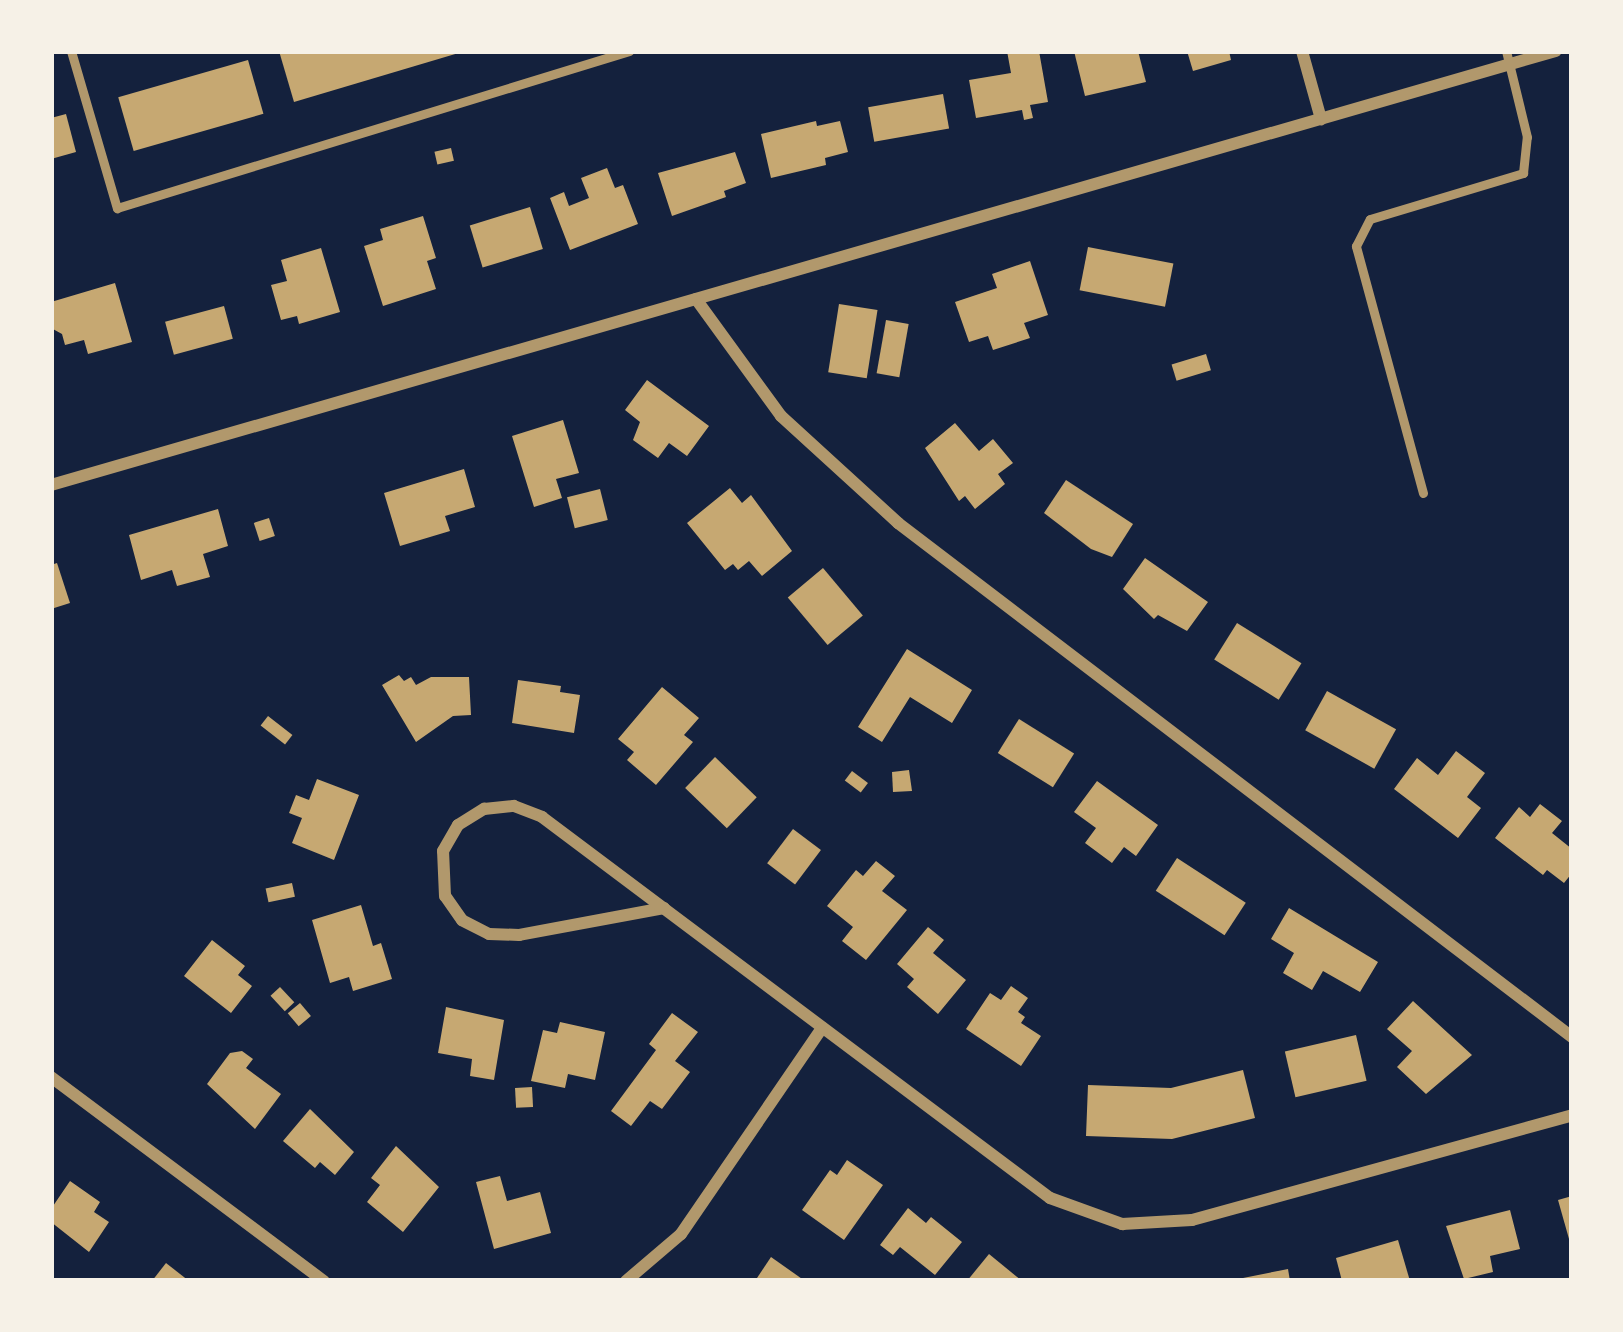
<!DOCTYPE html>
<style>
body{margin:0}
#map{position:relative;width:1623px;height:1332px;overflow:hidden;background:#14213d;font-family:"Times New Roman",serif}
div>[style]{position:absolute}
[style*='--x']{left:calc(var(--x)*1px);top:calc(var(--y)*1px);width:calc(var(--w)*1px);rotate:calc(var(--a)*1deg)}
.building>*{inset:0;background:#c6a872;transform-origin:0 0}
.service>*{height:9px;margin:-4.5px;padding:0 4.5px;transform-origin:4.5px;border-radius:4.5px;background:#b1986c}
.minor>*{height:12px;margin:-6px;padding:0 6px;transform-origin:6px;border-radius:6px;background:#b1986c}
span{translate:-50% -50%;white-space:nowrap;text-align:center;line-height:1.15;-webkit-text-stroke:12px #f6f1e7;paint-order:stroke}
.frame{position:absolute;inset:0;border:54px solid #f6f1e7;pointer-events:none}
</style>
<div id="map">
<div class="building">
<div style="clip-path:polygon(279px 51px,462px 51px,462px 52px,294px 102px)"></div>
<div style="clip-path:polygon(1007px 51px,1039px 51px,1048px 102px,1030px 105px,1033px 118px,1024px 120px,1022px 110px,976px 118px,969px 80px,1011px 73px)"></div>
<div style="clip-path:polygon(1074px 51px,1138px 51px,1146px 82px,1085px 96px)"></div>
<div style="clip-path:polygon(1187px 51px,1229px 51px,1231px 60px,1193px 71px)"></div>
<div style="left:248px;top:60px;width:56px;height:135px;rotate:74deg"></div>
<div style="left:943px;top:94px;width:35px;height:76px;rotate:80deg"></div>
<div style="clip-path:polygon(66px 114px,76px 152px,51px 159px,51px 118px)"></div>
<div style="clip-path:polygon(816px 121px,817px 126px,840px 121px,848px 152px,825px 158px,826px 165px,771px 178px,761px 134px)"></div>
<div style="left:451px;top:148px;width:13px;height:17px;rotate:77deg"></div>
<div style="clip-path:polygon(735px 152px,746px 183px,724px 191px,726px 197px,672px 216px,658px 173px)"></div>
<div style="clip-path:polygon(607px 168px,615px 188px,623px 185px,638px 224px,570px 250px,550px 198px,564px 192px,569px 206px,589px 198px,581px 178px)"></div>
<div style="left:530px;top:207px;width:44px;height:63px;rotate:73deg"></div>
<div style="clip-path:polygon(423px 216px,436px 258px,427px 261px,436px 289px,383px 306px,364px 246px,383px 240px,380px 229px)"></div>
<div style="left:1088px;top:247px;width:87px;height:44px;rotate:11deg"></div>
<div style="clip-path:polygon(321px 248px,340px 312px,299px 324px,297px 316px,281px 320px,271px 285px,287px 281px,281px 260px)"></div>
<div style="clip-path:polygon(1030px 261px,1048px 315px,1024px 323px,1030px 338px,993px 350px,988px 336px,969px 342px,955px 302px,997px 288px,992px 274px)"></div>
<div style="clip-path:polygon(115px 283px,132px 342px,88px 354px,84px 340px,65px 345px,62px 334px,51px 328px,51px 302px)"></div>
<div style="left:839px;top:304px;width:39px;height:69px;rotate:9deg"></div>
<div style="left:224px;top:306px;width:34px;height:61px;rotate:75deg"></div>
<div style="left:886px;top:320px;width:23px;height:54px;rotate:10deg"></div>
<div style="left:1206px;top:354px;width:17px;height:36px;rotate:73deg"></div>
<div style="clip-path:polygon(647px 380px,709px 426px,687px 456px,669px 443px,658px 458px,633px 440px,640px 422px,625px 410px)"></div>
<div style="clip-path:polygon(563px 420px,579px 473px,556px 479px,562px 498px,534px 507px,512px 436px)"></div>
<div style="clip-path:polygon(955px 423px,979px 451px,993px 439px,1013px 463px,998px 474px,1005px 484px,975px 509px,965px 496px,959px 501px,925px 448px)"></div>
<div style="clip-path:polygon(464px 469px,475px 507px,445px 516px,450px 531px,400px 546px,384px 493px)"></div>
<div style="clip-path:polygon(1066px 480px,1133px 524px,1112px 557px,1091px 549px,1044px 513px)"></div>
<div style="clip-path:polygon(730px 488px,742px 503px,751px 495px,792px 551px,762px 576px,749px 561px,738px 570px,733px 564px,725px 570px,687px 523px)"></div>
<div style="left:600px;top:489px;width:32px;height:34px;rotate:76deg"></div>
<div style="clip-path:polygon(218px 509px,228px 546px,203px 554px,210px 577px,177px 586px,172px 570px,141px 580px,129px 535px)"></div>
<div style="left:269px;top:518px;width:19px;height:16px;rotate:72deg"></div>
<div style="clip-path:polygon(1145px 558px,1208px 602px,1187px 631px,1158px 615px,1154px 619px,1123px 589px)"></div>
<div style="clip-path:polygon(57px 563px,70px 603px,51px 609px,51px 565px)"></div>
<div style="left:823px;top:568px;width:62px;height:46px;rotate:50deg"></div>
<div style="left:1237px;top:623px;width:76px;height:43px;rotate:32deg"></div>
<div style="clip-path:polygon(907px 649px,972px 690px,952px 723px,910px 697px,882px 742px,858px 727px)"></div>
<div style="clip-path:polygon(399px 675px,404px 681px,411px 677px,416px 685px,431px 677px,469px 677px,471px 715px,453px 716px,416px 742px,382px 685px)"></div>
<div style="clip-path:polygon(518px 680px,561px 686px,560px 692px,580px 695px,574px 733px,512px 723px)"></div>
<div style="clip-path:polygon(662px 687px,699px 718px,684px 735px,693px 742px,656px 785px,627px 760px,634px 752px,618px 739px)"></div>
<div style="left:1327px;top:691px;width:79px;height:45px;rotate:29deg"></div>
<div style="left:268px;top:716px;width:31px;height:12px;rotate:38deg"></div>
<div style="left:1019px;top:719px;width:65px;height:40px;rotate:32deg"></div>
<div style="clip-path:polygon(1456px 751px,1485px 773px,1467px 797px,1481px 808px,1458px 838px,1394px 789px,1417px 758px,1438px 775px)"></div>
<div style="left:715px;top:757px;width:58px;height:43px;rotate:44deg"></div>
<div style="clip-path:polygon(909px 770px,912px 791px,893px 792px,892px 772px)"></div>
<div style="left:852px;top:771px;width:20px;height:12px;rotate:37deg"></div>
<div style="clip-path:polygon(317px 779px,359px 795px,334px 860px,292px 843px,302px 818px,289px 813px,296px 795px,309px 800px)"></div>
<div style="clip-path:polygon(1097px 781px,1158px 825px,1136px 856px,1124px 847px,1112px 863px,1085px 843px,1096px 828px,1074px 812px)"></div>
<div style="clip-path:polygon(1540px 804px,1562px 821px,1552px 833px,1572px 849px,1572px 873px,1564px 883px,1547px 870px,1543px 875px,1495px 838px,1519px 807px,1530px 817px)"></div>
<div style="left:793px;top:829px;width:35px;height:43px;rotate:37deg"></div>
<div style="left:1177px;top:858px;width:82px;height:39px;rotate:33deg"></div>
<div style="clip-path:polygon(876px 861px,895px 876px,882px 891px,907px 910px,866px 960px,842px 941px,853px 927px,827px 906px,856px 870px,863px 876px)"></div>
<div style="left:292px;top:883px;width:14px;height:27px;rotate:78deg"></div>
<div style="clip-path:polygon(361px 905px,373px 946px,381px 943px,392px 979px,353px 991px,349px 977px,330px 983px,312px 920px)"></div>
<div style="clip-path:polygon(1289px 908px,1378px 962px,1360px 992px,1323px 971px,1312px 990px,1283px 973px,1294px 953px,1271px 939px)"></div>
<div style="clip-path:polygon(928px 927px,944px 940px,933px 953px,966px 980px,938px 1014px,907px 987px,914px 979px,897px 964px)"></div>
<div style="clip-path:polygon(212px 940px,245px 966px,238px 975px,252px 986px,231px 1013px,184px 976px)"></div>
<div style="clip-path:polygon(1011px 986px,1028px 998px,1018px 1012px,1025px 1017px,1021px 1023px,1041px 1036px,1021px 1066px,966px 1029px,990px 993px,1001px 1000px)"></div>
<div style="left:280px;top:987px;width:21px;height:13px;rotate:47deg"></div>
<div style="clip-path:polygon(1413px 1001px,1472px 1055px,1426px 1094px,1397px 1067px,1412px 1051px,1387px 1029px)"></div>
<div style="left:300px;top:1003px;width:17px;height:16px;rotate:50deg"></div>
<div style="clip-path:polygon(446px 1007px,504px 1020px,494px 1080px,470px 1076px,472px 1059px,438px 1053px)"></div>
<div style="clip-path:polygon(672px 1013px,698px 1032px,675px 1061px,690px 1072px,662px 1109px,650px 1101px,631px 1126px,611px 1111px,656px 1050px,649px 1044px)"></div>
<div style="clip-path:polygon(560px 1022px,605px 1032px,595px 1080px,568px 1074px,565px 1088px,531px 1081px,543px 1030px,557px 1033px)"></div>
<div style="left:1356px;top:1035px;width:47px;height:73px;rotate:77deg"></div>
<div style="clip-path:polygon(242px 1051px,253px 1059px,246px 1068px,281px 1094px,255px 1129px,207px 1084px,230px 1053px)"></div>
<div style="clip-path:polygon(1243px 1070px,1255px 1118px,1172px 1139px,1086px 1136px,1088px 1085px,1171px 1088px)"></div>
<div style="left:532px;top:1087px;width:20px;height:17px;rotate:87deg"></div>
<div style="clip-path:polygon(310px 1109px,354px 1152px,335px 1175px,320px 1162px,315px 1168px,283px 1141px)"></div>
<div style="clip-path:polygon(396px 1146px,439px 1187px,403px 1232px,367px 1202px,380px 1185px,371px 1178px)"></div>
<div style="clip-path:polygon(847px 1160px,883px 1185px,844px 1240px,802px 1210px,830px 1170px,837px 1175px)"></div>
<div style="clip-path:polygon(500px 1176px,507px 1201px,540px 1192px,551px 1233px,494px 1249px,476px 1182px)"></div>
<div style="clip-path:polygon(70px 1181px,100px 1202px,94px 1212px,109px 1222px,89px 1252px,51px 1222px,51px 1209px)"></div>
<div style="clip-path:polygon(1572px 1196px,1572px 1245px,1571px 1246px,1558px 1200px)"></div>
<div style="clip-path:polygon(908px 1208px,926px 1223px,931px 1217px,962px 1242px,935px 1275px,900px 1247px,893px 1255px,880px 1245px)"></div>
<div style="clip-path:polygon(1510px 1210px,1520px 1249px,1490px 1256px,1493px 1272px,1464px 1279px,1446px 1226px)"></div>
<div style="clip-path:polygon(1398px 1240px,1410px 1281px,1342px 1281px,1336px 1258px)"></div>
<div style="clip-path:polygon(989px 1254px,1022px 1281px,967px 1281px)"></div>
<div style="clip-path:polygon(771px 1257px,805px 1281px,755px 1281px)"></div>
<div style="clip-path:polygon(166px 1263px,189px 1281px,152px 1281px)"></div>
<div style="clip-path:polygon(1288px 1269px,1290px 1281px,1239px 1281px,1238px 1279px)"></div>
</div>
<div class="service">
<div style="--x:71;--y:51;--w:164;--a:73.7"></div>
<div style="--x:117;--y:208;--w:536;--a:-17.05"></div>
<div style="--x:1423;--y:493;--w:256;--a:-105.2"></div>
<div style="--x:1356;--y:246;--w:30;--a:-63"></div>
<div style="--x:1370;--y:219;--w:160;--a:-16.7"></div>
<div style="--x:1523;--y:173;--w:36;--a:-84"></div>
<div style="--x:1527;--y:137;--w:89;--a:-103.7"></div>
</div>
<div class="minor">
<div style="--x:1302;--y:51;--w:71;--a:74.4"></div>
<div style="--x:696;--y:299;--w:145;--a:54"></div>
<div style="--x:781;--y:416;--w:159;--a:42.4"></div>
<div style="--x:898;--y:523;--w:848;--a:37.33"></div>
<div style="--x:51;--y:485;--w:1566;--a:-16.09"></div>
<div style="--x:664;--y:908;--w:147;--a:169.5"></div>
<div style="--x:519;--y:935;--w:30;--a:-178"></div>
<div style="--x:489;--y:934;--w:30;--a:-153"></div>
<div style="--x:462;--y:920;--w:29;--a:-125"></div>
<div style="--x:445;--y:896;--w:45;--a:-92.5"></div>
<div style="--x:443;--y:851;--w:30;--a:-60"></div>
<div style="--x:458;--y:825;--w:31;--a:-32"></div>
<div style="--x:484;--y:809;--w:30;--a:-6"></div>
<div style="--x:514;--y:806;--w:30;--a:21"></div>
<div style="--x:542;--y:817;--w:635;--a:36.87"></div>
<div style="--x:1050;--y:1198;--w:77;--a:19.9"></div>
<div style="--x:1122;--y:1224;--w:70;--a:-3.3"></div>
<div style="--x:1192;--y:1220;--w:394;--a:-15.4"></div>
<div style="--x:51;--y:1077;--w:341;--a:36.8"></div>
<div style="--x:626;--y:1281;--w:72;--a:-40.5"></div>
<div style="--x:681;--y:1234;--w:250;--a:-55.6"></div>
</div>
<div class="frame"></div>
</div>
